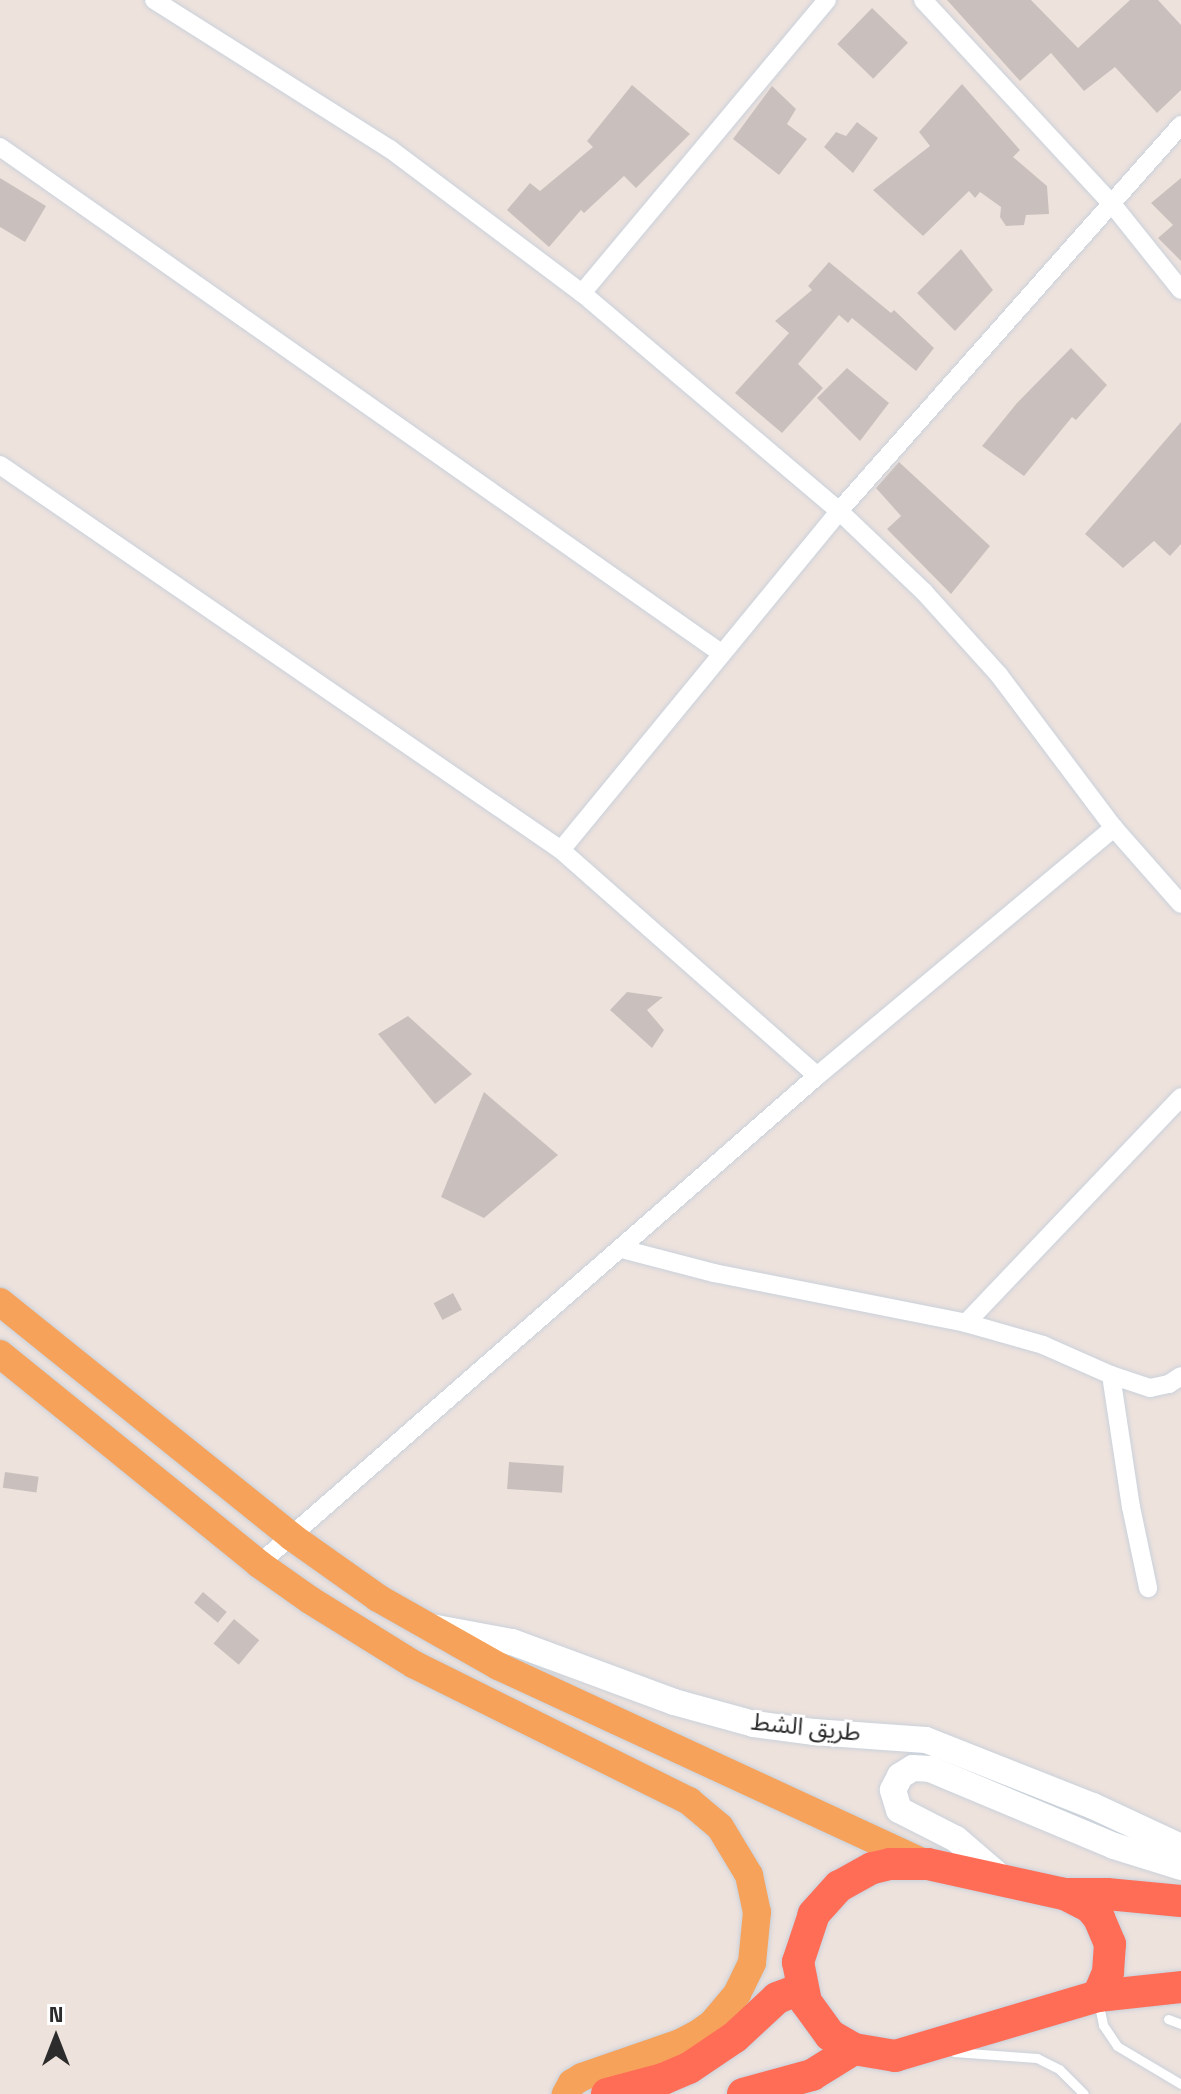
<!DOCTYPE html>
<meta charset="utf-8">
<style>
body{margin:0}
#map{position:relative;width:1181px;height:2094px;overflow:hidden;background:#eee2dd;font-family:"Space Grotesk","Noto Sans Arabic",sans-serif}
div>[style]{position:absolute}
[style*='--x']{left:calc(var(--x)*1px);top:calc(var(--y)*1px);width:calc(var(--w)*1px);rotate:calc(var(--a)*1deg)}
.building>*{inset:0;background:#c9c0bd;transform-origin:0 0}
.roads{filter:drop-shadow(0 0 2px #c9d1da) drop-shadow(0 0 2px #c9d1da)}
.lane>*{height:9px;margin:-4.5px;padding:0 4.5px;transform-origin:4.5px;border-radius:4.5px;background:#fff}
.street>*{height:18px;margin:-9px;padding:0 9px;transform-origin:9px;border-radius:9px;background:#fff}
.secondary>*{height:26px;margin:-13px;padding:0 13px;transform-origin:13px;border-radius:13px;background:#fff}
.primary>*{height:28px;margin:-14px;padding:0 14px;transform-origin:14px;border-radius:14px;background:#f6a25b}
.highway>*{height:32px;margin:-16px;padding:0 16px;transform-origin:16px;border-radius:16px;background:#ff6d57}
span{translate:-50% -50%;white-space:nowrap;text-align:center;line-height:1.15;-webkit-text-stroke:6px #fff;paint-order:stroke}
.street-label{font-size:24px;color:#2c2c2c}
.north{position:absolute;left:16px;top:1998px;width:80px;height:80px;-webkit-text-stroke:6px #fff;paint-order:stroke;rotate:0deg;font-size:22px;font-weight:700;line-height:32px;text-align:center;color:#2c2c2c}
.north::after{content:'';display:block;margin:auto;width:28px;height:36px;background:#2c2c2c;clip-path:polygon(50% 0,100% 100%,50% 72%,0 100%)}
</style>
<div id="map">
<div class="building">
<div style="clip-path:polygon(947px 0,1031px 0,1078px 48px,1130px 0,1158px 0,1181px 25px,1181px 90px,1157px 113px,1115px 67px,1084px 91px,1051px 53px,1020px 81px)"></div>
<div style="left:872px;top:8px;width:50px;height:50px;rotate:44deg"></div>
<div style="clip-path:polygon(962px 84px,1020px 150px,1013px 157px,1047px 186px,1049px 214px,1026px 215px,1024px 225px,1006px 226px,1000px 217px,1001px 207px,980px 192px,975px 198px,969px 191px,923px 236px,873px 190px,930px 146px,919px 132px)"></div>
<div style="clip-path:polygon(632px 85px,690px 134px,636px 188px,624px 176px,584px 213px,581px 210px,549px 247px,507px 210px,530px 183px,540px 191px,593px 147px,587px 141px)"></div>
<div style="clip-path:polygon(772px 86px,796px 109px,787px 124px,807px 139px,779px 175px,733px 139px)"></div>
<div style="clip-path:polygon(857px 122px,878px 138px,853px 173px,824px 147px,836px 132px,846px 136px)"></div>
<div style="clip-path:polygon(0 178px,46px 206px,25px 242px,0 227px)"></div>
<div style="clip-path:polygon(1181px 178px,1181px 261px,1158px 238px,1173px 225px,1151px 203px)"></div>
<div style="clip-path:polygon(961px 249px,993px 290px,955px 331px,917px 293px)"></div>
<div style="clip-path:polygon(829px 262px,891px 313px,894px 310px,934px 348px,916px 371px,852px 318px,848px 323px,839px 315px,798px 364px,823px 388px,782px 433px,735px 393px,789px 333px,775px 321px,812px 290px,808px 286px)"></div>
<div style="clip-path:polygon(1071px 348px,1107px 385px,1076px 420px,1072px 417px,1024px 476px,982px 446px,1017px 403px)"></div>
<div style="clip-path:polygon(847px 368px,889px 403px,860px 441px,817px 398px)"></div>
<div style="clip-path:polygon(1181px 422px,1181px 544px,1170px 556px,1154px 541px,1123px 568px,1085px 534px)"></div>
<div style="clip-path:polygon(899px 462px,990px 546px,951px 594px,887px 529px,901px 516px,876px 488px)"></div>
<div style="clip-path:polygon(627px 992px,663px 997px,647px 1010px,664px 1030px,652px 1048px,610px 1010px)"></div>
<div style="clip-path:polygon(408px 1016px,472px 1074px,435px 1104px,378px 1034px)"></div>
<div style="clip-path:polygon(484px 1092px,558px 1155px,484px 1218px,441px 1197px)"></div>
<div style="left:453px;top:1293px;width:19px;height:22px;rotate:62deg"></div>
<div style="left:509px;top:1462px;width:55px;height:27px;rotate:4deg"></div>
<div style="left:5px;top:1472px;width:34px;height:16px;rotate:8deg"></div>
<div style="left:203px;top:1592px;width:31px;height:14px;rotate:40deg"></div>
<div style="left:234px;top:1619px;width:33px;height:32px;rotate:40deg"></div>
</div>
<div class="roads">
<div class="lane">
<div style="--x:1098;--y:2001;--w:25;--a:78"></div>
<div style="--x:1103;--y:2025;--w:25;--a:56"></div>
<div style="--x:1117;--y:2046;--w:74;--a:30.7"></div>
<div style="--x:1168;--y:2019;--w:14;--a:21"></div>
<div style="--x:954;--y:2052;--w:83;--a:4.1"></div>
<div style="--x:1037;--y:2058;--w:25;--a:27"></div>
<div style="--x:1059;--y:2069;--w:35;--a:45"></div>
</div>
<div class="street">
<div style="--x:154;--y:0;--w:279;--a:32.3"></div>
<div style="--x:390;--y:149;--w:240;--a:36.9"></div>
<div style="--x:582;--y:293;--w:337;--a:40.3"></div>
<div style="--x:839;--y:511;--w:117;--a:43.6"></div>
<div style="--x:924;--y:592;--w:112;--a:47.9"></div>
<div style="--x:999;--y:675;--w:191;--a:53.1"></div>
<div style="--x:1114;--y:828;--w:101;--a:48.6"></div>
<div style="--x:923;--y:0;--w:278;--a:47.2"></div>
<div style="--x:1112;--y:204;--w:110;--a:51.3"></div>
<div style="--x:0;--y:147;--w:881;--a:35.06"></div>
<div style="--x:582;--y:293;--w:382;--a:-50.1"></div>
<div style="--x:0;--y:465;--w:680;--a:34.46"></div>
<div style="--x:561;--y:850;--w:341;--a:41.4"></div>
<div style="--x:561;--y:850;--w:438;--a:-50.6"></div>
<div style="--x:839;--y:511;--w:516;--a:-48.46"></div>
<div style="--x:622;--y:1249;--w:95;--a:14.6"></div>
<div style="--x:714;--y:1273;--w:257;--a:11.2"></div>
<div style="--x:966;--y:1323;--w:80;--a:15.9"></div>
<div style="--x:1043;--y:1345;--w:74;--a:23.8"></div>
<div style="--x:1111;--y:1375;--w:134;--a:81.4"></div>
<div style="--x:1131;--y:1507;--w:83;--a:78.1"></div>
<div style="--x:966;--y:1323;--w:312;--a:-46.4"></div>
<div style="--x:1111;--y:1375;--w:41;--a:18.4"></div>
<div style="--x:1150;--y:1388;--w:19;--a:-12"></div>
<div style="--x:1169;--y:1384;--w:14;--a:-34"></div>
<div style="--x:259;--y:1564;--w:741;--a:-41.17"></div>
<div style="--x:817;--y:1076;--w:387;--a:-39.9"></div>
</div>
<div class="secondary">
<div style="--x:431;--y:1627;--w:82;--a:10.5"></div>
<div style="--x:512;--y:1642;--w:173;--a:20.3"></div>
<div style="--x:674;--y:1702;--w:83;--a:15.4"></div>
<div style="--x:754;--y:1724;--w:61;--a:7.6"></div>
<div style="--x:814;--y:1732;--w:112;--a:4.1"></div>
<div style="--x:926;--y:1740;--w:180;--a:21.6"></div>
<div style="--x:1093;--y:1806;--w:97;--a:25"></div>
<div style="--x:1005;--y:1881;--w:65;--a:-139.4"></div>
<div style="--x:956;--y:1839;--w:64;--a:-153"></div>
<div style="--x:899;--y:1810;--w:21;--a:-107"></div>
<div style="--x:893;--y:1790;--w:16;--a:-63"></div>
<div style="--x:900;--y:1776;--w:15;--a:-32"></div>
<div style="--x:913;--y:1768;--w:17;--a:3"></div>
<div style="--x:930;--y:1769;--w:199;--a:22.7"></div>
<div style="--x:1114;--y:1846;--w:70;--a:17.4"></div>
</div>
<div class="primary">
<div style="--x:0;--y:1302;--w:375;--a:38.8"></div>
<div style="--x:292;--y:1537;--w:105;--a:35.3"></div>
<div style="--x:378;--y:1598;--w:138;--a:29.5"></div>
<div style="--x:498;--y:1666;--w:472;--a:24.8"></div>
<div style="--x:0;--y:1354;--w:333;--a:39"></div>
<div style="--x:259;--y:1564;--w:62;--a:35.2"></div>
<div style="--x:310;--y:1600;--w:123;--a:31.8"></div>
<div style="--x:415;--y:1665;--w:306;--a:26.4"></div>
<div style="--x:689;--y:1801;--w:40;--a:40"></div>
<div style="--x:720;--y:1827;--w:56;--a:58.9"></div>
<div style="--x:749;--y:1875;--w:38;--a:78"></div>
<div style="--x:757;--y:1912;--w:51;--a:95.6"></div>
<div style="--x:752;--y:1963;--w:34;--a:116"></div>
<div style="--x:737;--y:1994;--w:38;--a:130"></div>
<div style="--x:713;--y:2023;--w:19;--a:145"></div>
<div style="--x:697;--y:2034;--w:19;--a:152"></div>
<div style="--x:680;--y:2043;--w:104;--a:160.9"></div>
<div style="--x:582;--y:2077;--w:12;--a:149"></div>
<div style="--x:572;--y:2083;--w:13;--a:119"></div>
</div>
<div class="highway">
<div style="--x:1065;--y:1894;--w:42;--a:0"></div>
<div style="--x:1107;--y:1894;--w:74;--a:5.4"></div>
<div style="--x:1098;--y:1996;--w:26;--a:-67"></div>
<div style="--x:1108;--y:1972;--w:28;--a:-86"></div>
<div style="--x:1110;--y:1944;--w:28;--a:-113"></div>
<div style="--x:1099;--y:1918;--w:14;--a:-129"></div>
<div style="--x:1090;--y:1907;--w:29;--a:-153"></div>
<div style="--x:1064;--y:1894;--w:139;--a:-167.6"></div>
<div style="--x:928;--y:1864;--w:38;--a:180"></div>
<div style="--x:890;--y:1864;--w:18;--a:167"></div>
<div style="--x:872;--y:1868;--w:38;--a:151"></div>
<div style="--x:839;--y:1886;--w:38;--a:132"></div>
<div style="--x:814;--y:1914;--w:51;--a:108.4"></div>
<div style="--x:798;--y:1962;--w:41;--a:78.7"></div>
<div style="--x:806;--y:2002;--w:41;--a:54"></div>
<div style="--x:830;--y:2035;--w:28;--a:30"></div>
<div style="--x:854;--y:2049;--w:42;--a:9.7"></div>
<div style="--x:895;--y:2056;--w:212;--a:-16.5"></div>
<div style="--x:1098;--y:1996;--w:83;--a:-6.2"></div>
<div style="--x:607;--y:2094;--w:58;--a:-15"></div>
<div style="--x:663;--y:2079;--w:28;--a:-23"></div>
<div style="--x:689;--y:2068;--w:55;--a:-34"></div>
<div style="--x:735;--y:2037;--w:57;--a:-42.9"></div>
<div style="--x:777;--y:1998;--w:26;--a:-21"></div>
<div style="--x:743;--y:2094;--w:72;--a:-15.4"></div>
<div style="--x:812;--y:2075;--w:49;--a:-31.8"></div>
</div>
</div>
<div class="street-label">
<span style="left:806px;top:1727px;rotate:6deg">طريق الشط</span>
</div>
<div class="north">N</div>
</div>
